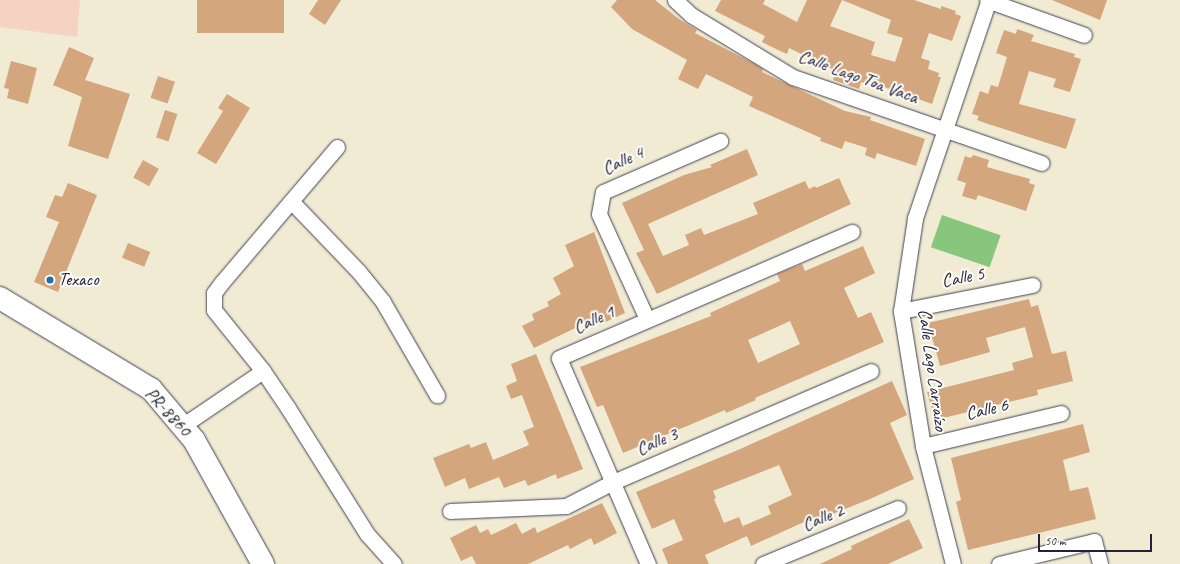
<!DOCTYPE html>
<meta charset="utf-8">
<style>
body{margin:0}
#map{position:relative;width:1180px;height:564px;overflow:hidden;background:#f1ebd4;font-family:Caveat,sans-serif}
div>[style]{position:absolute}
[style*='--x']{left:calc(var(--x)*1px);top:calc(var(--y)*1px);width:calc(var(--w)*1px);rotate:calc(var(--a)*1deg)}
.built>*{inset:0;background:#f5d2c2}
.green>*{inset:0;background:#89c67d;transform-origin:0 0}
.building>*{inset:0;background:#d3a67e;transform-origin:0 0}
.roads{filter:drop-shadow(0 0 1px #414052) drop-shadow(0 0 1px #414052)}
.street>*{height:15px;margin:-7.5px;padding:0 7.5px;transform-origin:7.5px;border-radius:7.5px;background:#fff}
.secondary>*{height:22px;margin:-11px;padding:0 11px;transform-origin:11px;border-radius:11px;background:#fff}
.dots>*{width:11px;height:11px;translate:-50% -50%;box-sizing:border-box;border:2px solid #fdfcf7;border-radius:50%}
span{translate:-50% -50%;white-space:nowrap;text-align:center;line-height:1.15;-webkit-text-stroke:4px #fdfcf7;paint-order:stroke}
.street-label{font-size:19px;color:#22223b}
.poi-label{font-size:19px;color:#22223b}
.left{translate:0 -50%;text-align:left}
.scale{position:absolute;left:1038px;top:534px;width:114px;height:18px;box-sizing:border-box;border:2px solid #22223b;border-top:0;padding-left:5px;font-size:12px;line-height:14px;white-space:nowrap;color:#22223b;-webkit-text-stroke:3px #fdfcf7;paint-order:stroke}
</style>
<div id="map">
<div class="built">
<div style="clip-path:polygon(0 0,80px 0,77px 37px,0 27px)"></div>
</div>
<div class="green">
<div style="left:942px;top:215px;width:62px;height:34px;rotate:19deg"></div>
</div>
<div class="building">
<div style="left:197px;top:0;width:87px;height:33px"></div>
<div style="clip-path:polygon(318px 0,341px 0,325px 25px,309px 14px)"></div>
<div style="clip-path:polygon(617px 0,655px 0,679px 19px,697px 30px,695px 33px,755px 64px,763px 69px,762px 72px,845px 111px,871px 117px,870px 120px,925px 139px,916px 166px,877px 153px,875px 159px,865px 155px,867px 148px,845px 141px,842px 149px,820px 141px,821px 138px,749px 106px,753px 97px,706px 74px,698px 89px,678px 79px,687px 60px,632px 29px,611px 7px)"></div>
<div style="clip-path:polygon(721px 0,765px 0,763px 4px,797px 22px,807px 0,842px 0,830px 26px,875px 42px,871px 55px,895px 62px,903px 38px,887px 33px,891px 20px,842px 0,914px 0,941px 9px,941px 6px,956px 11px,955px 14px,961px 16px,952px 41px,929px 33px,921px 58px,930px 61px,928px 69px,939px 73px,938px 77px,941px 77px,932px 104px,884px 87px,884px 89px,861px 82px,859px 89px,833px 80px,836px 71px,789px 48px,787px 54px,778px 50px,762px 42px,765px 36px,715px 11px)"></div>
<div style="clip-path:polygon(1052px 0,1107px 0,1100px 20px)"></div>
<div style="clip-path:polygon(1017px 29px,1034px 35px,1031px 41px,1075px 54px,1074px 57px,1081px 59px,1070px 92px,1053px 87px,1056px 79px,1029px 71px,1019px 104px,1076px 119px,1066px 149px,985px 123px,977px 120px,979px 116px,972px 114px,980px 91px,988px 94px,991px 85px,998px 87px,1007px 57px,996px 53px,1004px 30px,1016px 34px)"></div>
<div style="clip-path:polygon(69px 47px,94px 58px,85px 80px,130px 94px,108px 159px,68px 146px,82px 97px,53px 85px)"></div>
<div style="clip-path:polygon(11px 61px,37px 68px,28px 104px,7px 98px,9px 89px,4px 88px)"></div>
<div style="left:158px;top:76px;width:18px;height:23px;rotate:19deg"></div>
<div style="clip-path:polygon(227px 94px,250px 108px,216px 164px,197px 153px,223px 111px,218px 108px)"></div>
<div style="left:165px;top:110px;width:13px;height:29px;rotate:18deg"></div>
<div style="clip-path:polygon(747px 149px,758px 175px,648px 224px,663px 256px,689px 245px,685px 235px,701px 228px,704px 235px,758px 214px,753px 203px,805px 181px,809px 189px,815px 186px,816px 188px,839px 178px,851px 204px,657px 294px,636px 253px,644px 250px,622px 203px,684px 175px,712px 167px,710px 165px)"></div>
<div style="clip-path:polygon(973px 155px,989px 160px,987px 167px,1030px 179px,1029px 183px,1035px 185px,1026px 211px,978px 195px,976px 200px,962px 196px,966px 183px,957px 180px,965px 156px,971px 158px)"></div>
<div style="left:143px;top:160px;width:18px;height:20px;rotate:29deg"></div>
<div style="clip-path:polygon(68px 183px,97px 195px,58px 292px,34px 282px,59px 222px,46px 217px,55px 195px,62px 197px)"></div>
<div style="clip-path:polygon(594px 232px,625px 313px,599px 325px,596px 318px,534px 348px,522px 326px,534px 320px,532px 314px,549px 306px,547px 302px,561px 294px,553px 278px,574px 266px,565px 245px)"></div>
<div style="left:128px;top:243px;width:24px;height:16px;rotate:22deg"></div>
<div style="clip-path:polygon(evenodd,863px 246px,875px 273px,844px 288px,858px 318px,871px 312px,884px 342px,755px 398px,756px 400px,726px 413px,725px 410px,623px 453px,603px 405px,597px 407px,580px 367px,711px 316px,710px 313px,780px 281px,777px 274px,802px 264px,805px 271px,863px 246px,790px 321px,800px 344px,758px 363px,748px 340px,790px 321px)"></div>
<div style="clip-path:polygon(1029px 299px,1031px 307px,1038px 305px,1052px 354px,1066px 351px,1073px 381px,1037px 390px,1038px 395px,935px 420px,927px 392px,1014px 370px,1012px 363px,1033px 357px,1025px 327px,986px 338px,990px 352px,940px 366px,928px 323px)"></div>
<div style="clip-path:polygon(536px 354px,583px 469px,557px 479px,556px 474px,528px 486px,525px 480px,504px 488px,499px 477px,469px 489px,465px 478px,445px 487px,433px 458px,469px 444px,471px 448px,486px 442px,493px 460px,529px 445px,523px 431px,534px 427px,522px 395px,511px 399px,506px 386px,517px 381px,511px 364px)"></div>
<div style="clip-path:polygon(evenodd,892px 381px,907px 415px,890px 423px,914px 479px,870px 499px,805px 525px,804px 522px,751px 546px,747px 536px,705px 555px,709px 564px,668px 564px,662px 549px,683px 540px,674px 519px,652px 529px,636px 492px,738px 450px,892px 381px,779px 465px,792px 495px,768px 506px,771px 514px,743px 526px,746px 534px,739px 517px,724px 523px,714px 499px,716px 498px,713px 491px,779px 465px)"></div>
<div style="clip-path:polygon(1083px 424px,1090px 452px,1063px 460px,1070px 491px,1088px 487px,1096px 519px,968px 550px,956px 502px,961px 500px,951px 458px)"></div>
<div style="clip-path:polygon(602px 503px,617px 533px,594px 545px,591px 538px,570px 549px,568px 545px,528px 564px,476px 564px,472px 556px,461px 561px,450px 538px,476px 525px,480px 533px,488px 529px,491px 535px,516px 523px,522px 534px,535px 527px,537px 533px)"></div>
<div style="clip-path:polygon(909px 519px,923px 548px,888px 564px,820px 564px,852px 549px,851px 546px)"></div>
</div>
<div class="roads">
<div class="street">
<div style="--x:675;--y:0;--w:22;--a:43"></div>
<div style="--x:691;--y:15;--w:119;--a:31.3"></div>
<div style="--x:793;--y:77;--w:263;--a:19.1"></div>
<div style="--x:987;--y:0;--w:103;--a:19.8"></div>
<div style="--x:337;--y:147;--w:177;--a:130.4"></div>
<div style="--x:222;--y:282;--w:14;--a:126"></div>
<div style="--x:214;--y:293;--w:17;--a:90"></div>
<div style="--x:214;--y:310;--w:78;--a:51.2"></div>
<div style="--x:263;--y:371;--w:45;--a:56"></div>
<div style="--x:288;--y:408;--w:149;--a:57.9"></div>
<div style="--x:367;--y:534;--w:40;--a:48"></div>
<div style="--x:291;--y:201;--w:98;--a:46.2"></div>
<div style="--x:359;--y:272;--w:38;--a:51"></div>
<div style="--x:383;--y:302;--w:108;--a:59.9"></div>
<div style="--x:901;--y:311;--w:134;--a:-11.2"></div>
<div style="--x:647;--y:319;--w:115;--a:-114.6"></div>
<div style="--x:599;--y:214;--w:22;--a:-80"></div>
<div style="--x:603;--y:192;--w:128;--a:-23.6"></div>
<div style="--x:182;--y:426;--w:98;--a:-34.2"></div>
<div style="--x:923;--y:446;--w:142;--a:-13.4"></div>
<div style="--x:450;--y:511;--w:116;--a:-2.5"></div>
<div style="--x:566;--y:506;--w:51;--a:-27.1"></div>
<div style="--x:611;--y:483;--w:283;--a:-23.3"></div>
<div style="--x:648;--y:564;--w:224;--a:-113.4"></div>
<div style="--x:559;--y:358;--w:319;--a:-23.3"></div>
<div style="--x:763;--y:564;--w:146;--a:-22.5"></div>
<div style="--x:953;--y:564;--w:122;--a:-104.3"></div>
<div style="--x:923;--y:446;--w:137;--a:-99.3"></div>
<div style="--x:901;--y:311;--w:94;--a:-81.4"></div>
<div style="--x:915;--y:218;--w:230;--a:-71.3"></div>
<div style="--x:999;--y:564;--w:98;--a:-13.6"></div>
<div style="--x:1094;--y:541;--w:24;--a:75"></div>
</div>
<div class="secondary">
<div style="--x:0;--y:298;--w:176;--a:31.1"></div>
<div style="--x:151;--y:389;--w:67;--a:49.9"></div>
<div style="--x:194;--y:440;--w:142;--a:60.9"></div>
</div>
</div>
<div class="dots">
<div style="left:50px;top:280px;background:#1f6fb2"></div>
</div>
<div class="street-label">
<span style="left:858px;top:77px;rotate:20deg">Calle Lago Toa Vaca</span>
<span style="left:623px;top:161px;rotate:-24deg">Calle 4</span>
<span style="left:963px;top:278px;rotate:-11deg">Calle 5</span>
<span style="left:594px;top:320px;rotate:-24deg">Calle 1</span>
<span style="left:932px;top:370px;rotate:82deg">Calle Lago Carraízo</span>
<span style="left:987px;top:410px;rotate:-13deg">Calle 6</span>
<span style="left:168px;top:412px;rotate:47deg">PR-8860</span>
<span style="left:657px;top:442px;rotate:-23deg">Calle 3</span>
<span style="left:823px;top:518px;rotate:-22deg">Calle 2</span>
</div>
<div class="poi-label">
<span class="left" style="left:58px;top:280px">Texaco</span>
</div>
<div class="scale">50 m</div>
</div>
